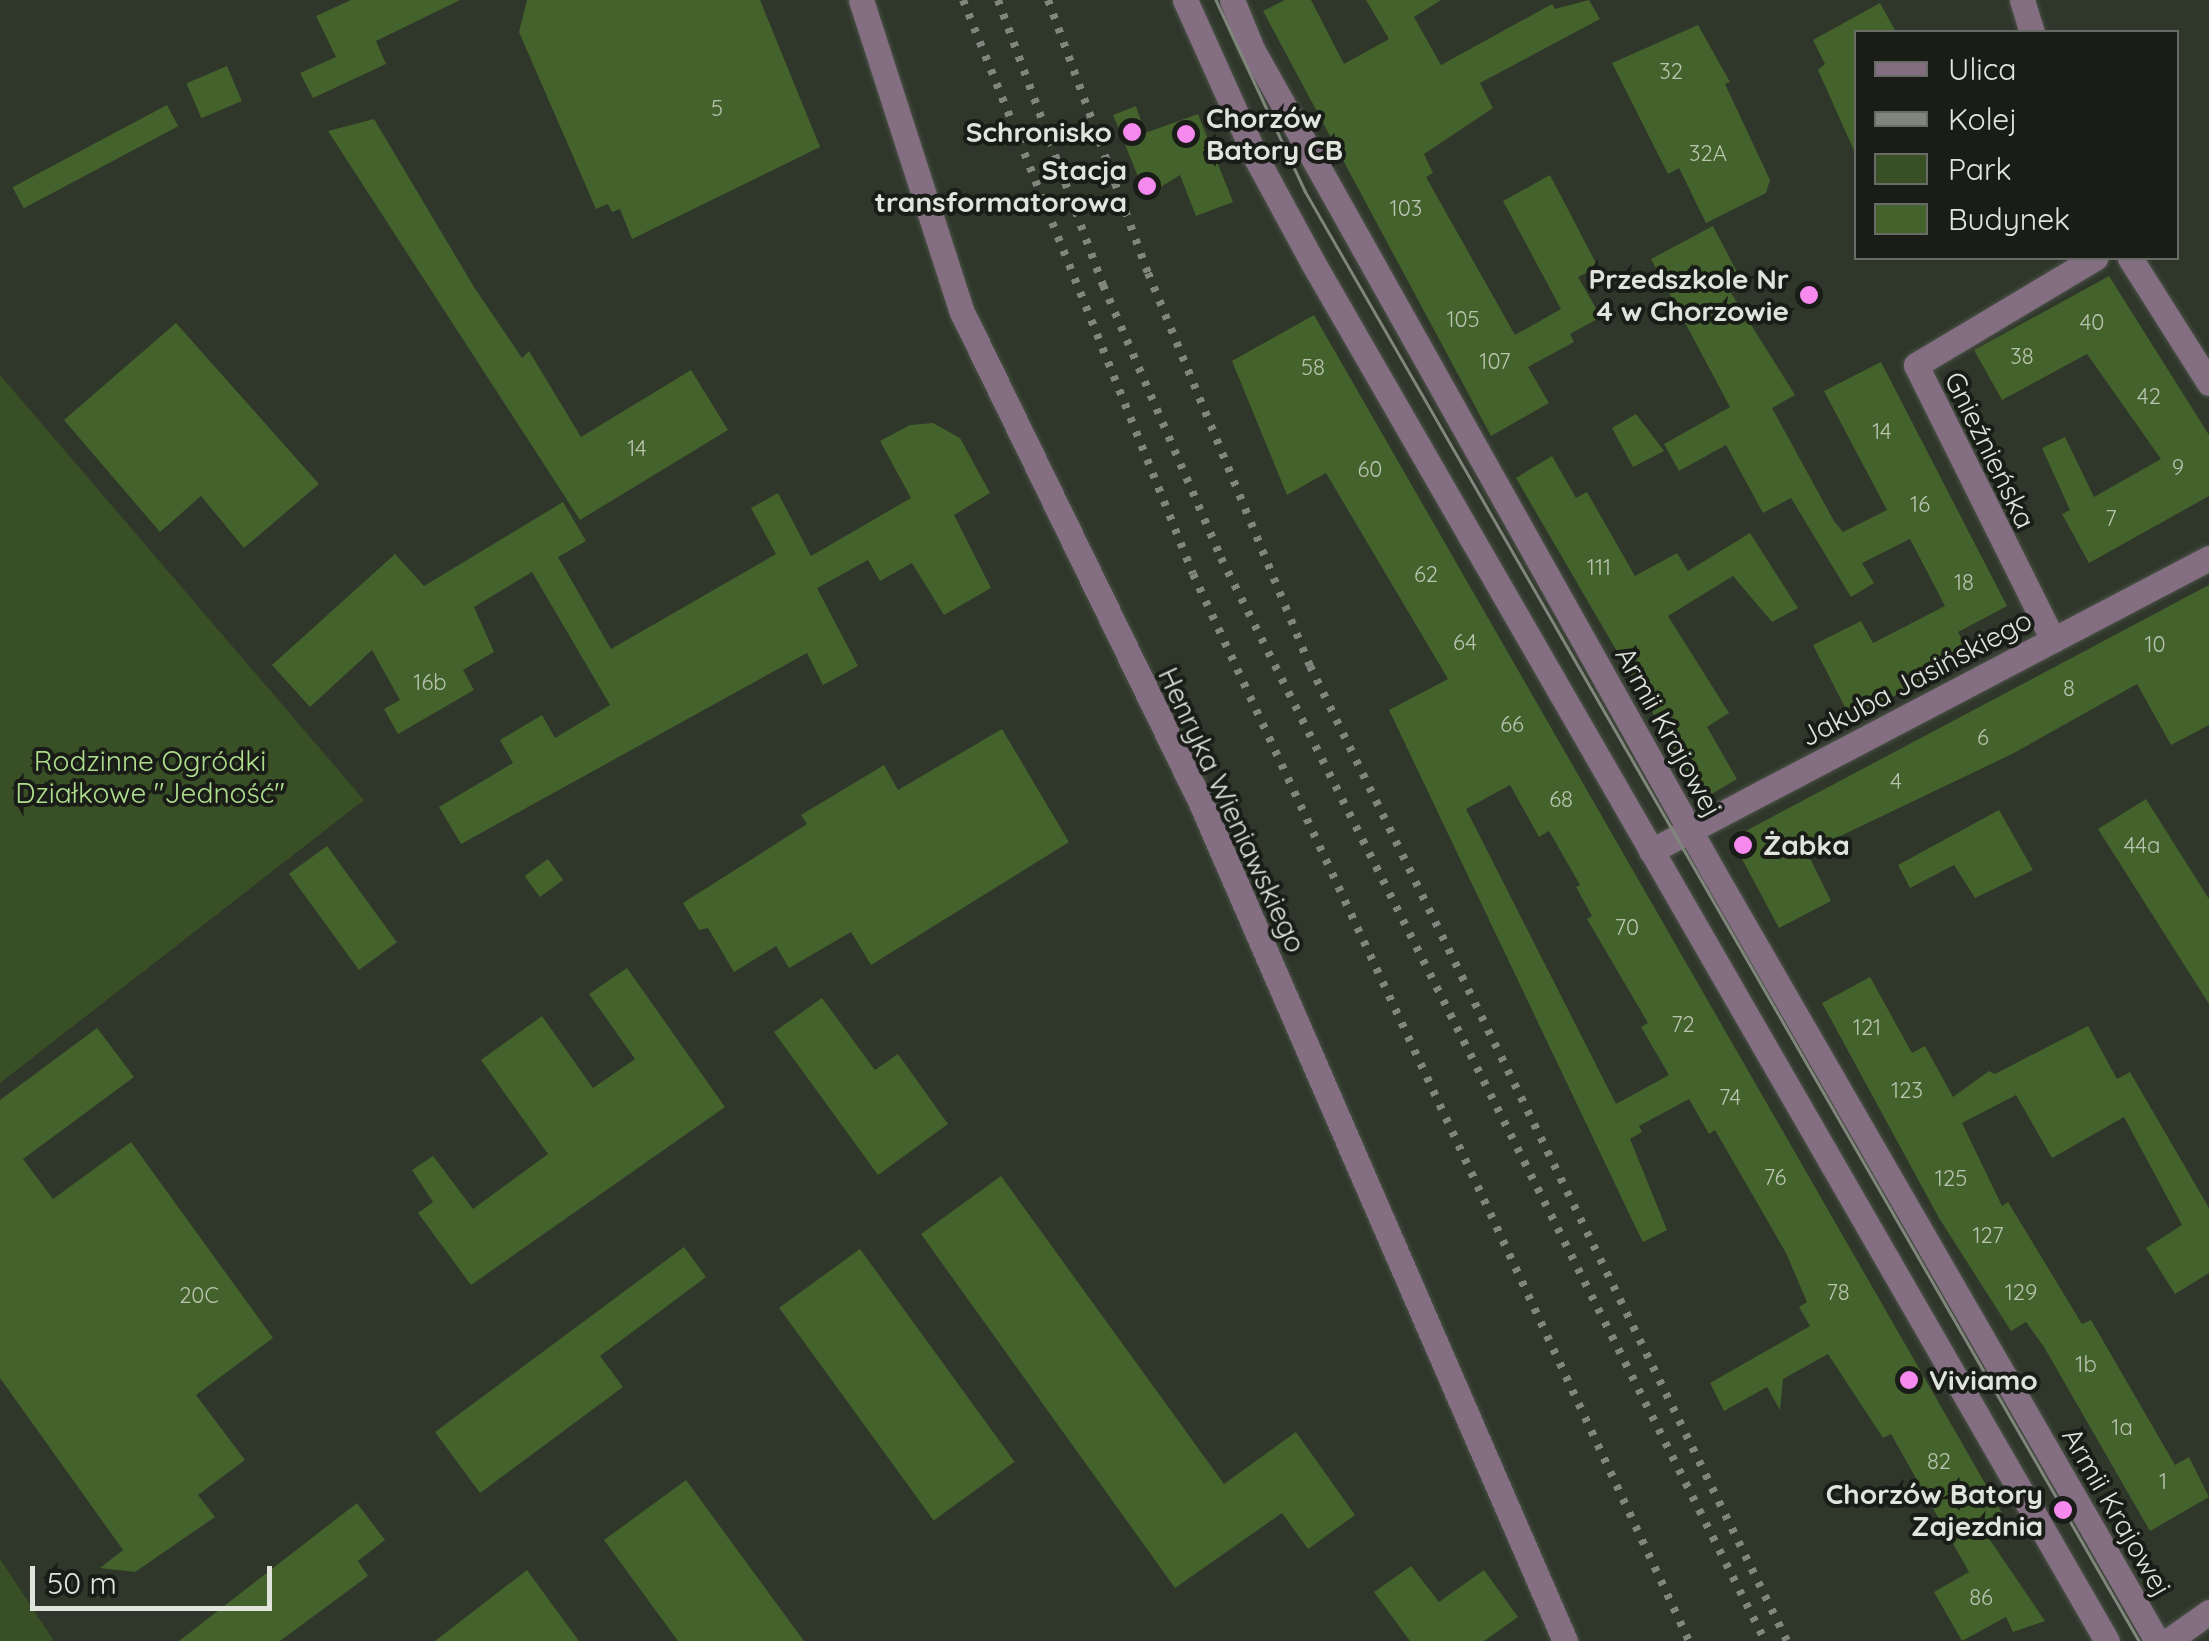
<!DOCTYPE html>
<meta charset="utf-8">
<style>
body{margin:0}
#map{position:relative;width:2209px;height:1641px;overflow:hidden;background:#2f362a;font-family:Quicksand,sans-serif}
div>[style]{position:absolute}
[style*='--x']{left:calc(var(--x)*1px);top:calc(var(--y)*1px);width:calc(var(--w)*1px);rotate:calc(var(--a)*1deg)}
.green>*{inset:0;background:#395026}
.building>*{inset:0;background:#44622b;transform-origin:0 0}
.roads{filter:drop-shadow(0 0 2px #4b5247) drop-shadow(0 0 2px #4b5247)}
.minor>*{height:25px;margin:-12.5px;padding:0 12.5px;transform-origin:12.5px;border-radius:12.5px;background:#846e82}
.tram>*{height:2.5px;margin:-1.25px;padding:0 1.25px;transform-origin:1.25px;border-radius:1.25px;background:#80867c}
.rail>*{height:8px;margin-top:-4px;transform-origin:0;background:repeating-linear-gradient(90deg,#80867c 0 5px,transparent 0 15px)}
.dots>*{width:28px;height:28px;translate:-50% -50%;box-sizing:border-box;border:5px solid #191c17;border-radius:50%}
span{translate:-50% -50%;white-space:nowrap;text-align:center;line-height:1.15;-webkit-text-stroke:8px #191c17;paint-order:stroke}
.number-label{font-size:22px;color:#b9c4b0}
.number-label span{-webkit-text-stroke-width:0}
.poi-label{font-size:28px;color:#e0e4dd;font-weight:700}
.left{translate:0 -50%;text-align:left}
.right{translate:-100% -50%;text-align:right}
.street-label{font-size:28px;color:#e0e4dd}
.park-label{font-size:28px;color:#afde8c}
.legend{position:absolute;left:1854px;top:30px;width:325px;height:230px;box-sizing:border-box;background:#191c17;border:2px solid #696c66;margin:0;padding:12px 18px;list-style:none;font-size:30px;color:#e0e4dd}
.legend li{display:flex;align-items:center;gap:20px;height:50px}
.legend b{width:50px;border:2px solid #696c66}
.scale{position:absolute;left:30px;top:1566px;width:242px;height:45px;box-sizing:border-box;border:5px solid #e0e4dd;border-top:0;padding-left:12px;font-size:30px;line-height:35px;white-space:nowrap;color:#e0e4dd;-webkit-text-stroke:8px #191c17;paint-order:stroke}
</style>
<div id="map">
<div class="green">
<div style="clip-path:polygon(0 375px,364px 800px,0 1083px)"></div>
<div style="clip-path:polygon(0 1559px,54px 1641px,0 1641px)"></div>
</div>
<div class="building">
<div style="clip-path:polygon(351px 0,460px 0,376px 41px,386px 64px,313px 98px,300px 73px,336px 57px,316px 16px)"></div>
<div style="clip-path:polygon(527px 0,760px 0,820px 147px,632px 239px,620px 209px,612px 212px,608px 204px,596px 209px,519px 32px)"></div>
<div style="clip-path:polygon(1285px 0,1311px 0,1344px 64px,1389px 39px,1366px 0,1441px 0,1414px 17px,1441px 65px,1552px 4px,1555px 9px,1589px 0,1600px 19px,1480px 83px,1493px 108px,1424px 154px,1433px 173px,1426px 177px,1515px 335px,1561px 309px,1503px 201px,1550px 175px,1598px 267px,1578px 277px,1601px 317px,1570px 334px,1574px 342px,1528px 367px,1549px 403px,1491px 436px,1263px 11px)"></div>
<div style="clip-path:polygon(1880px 3px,1896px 32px,1856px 32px,1856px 155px,1818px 70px,1825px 64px,1813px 40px)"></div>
<div style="clip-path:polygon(1698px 25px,1730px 82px,1725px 84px,1770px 180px,1766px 193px,1706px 223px,1679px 168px,1668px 174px,1612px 63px)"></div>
<div style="left:227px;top:66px;width:38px;height:44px;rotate:67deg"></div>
<div style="left:167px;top:105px;width:24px;height:175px;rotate:62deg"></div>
<div style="clip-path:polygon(1136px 106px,1145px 133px,1198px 114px,1233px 202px,1196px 216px,1180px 175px,1146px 196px,1113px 115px)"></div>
<div style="clip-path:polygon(374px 119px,474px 287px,522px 358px,529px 351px,581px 437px,691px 370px,728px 430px,580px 520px,328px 131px)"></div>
<div style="clip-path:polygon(1713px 226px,1737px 272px,1723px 280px,1795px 395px,1772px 408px,1834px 521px,1843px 532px,1887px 510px,1824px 391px,1881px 362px,2007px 606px,1958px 632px,1970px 656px,1851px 719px,1813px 645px,1861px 621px,1873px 643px,1945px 606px,1910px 539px,1862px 563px,1874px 583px,1851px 597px,1791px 498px,1763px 513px,1726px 445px,1679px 471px,1664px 444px,1730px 407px,1651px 259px)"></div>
<div style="clip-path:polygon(2109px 276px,2209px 435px,2209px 496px,2089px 563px,2062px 514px,2070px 510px,2042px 448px,2065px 437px,2094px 497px,2161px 459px,2087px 354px,2002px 400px,1974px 350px)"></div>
<div style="clip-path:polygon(evenodd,1314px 315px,2009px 1525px,1988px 1537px,2045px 1621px,2013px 1632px,2006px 1617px,1962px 1641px,1934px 1592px,1969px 1572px,1891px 1434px,1883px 1438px,1828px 1354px,1783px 1379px,1780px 1410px,1767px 1387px,1724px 1411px,1710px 1383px,1810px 1326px,1799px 1307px,1807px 1302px,1786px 1253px,1715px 1130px,1709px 1134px,1689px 1099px,1639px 1126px,1642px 1132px,1630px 1139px,1667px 1230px,1643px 1242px,1635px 1226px,1389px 710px,1448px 679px,1326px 473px,1287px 495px,1232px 361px,1314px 315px,1510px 785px,1539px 837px,1549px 831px,1580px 885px,1576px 887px,1592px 916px,1587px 919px,1648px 1023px,1641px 1027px,1669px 1075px,1616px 1104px,1466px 809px,1510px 785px)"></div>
<div style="clip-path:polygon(176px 323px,319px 484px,244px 548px,201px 496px,160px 532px,64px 420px)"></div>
<div style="clip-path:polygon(1636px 414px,1664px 451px,1633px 467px,1612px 428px)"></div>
<div style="clip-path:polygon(933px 423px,960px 438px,990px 493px,954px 515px,991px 588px,944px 615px,912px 563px,880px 581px,868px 560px,817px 588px,858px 666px,823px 685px,807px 653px,461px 844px,439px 807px,513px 763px,500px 740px,542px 715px,555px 738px,610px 705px,532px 572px,474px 607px,494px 652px,463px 670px,474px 690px,398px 734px,384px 709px,400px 700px,372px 650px,310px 707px,272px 665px,395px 554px,424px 586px,563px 502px,586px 541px,558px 557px,611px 649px,776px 554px,751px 508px,778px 493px,811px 556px,911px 498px,880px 441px,910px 425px)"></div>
<div style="clip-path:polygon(1552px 456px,1576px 498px,1587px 492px,1635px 576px,1677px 553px,1688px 571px,1750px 533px,1798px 608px,1772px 622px,1733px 576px,1668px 616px,1729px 713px,1707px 727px,1737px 779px,1703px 799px,1516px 478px)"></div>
<div style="clip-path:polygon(2209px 585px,2209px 725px,2171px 745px,2137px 684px,2012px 754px,1807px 852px,1831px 901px,1779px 928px,1736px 848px,1738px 835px)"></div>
<div style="clip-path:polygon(1002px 729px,1069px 842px,871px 965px,851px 932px,789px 968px,776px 946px,734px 972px,708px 928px,699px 930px,683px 903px,807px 824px,801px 815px,884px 765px,898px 790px)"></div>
<div style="clip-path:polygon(2146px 799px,2209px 899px,2209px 1004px,2098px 829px)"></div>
<div style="clip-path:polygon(1999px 810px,2033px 870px,1975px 898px,1954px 865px,1910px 888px,1898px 865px)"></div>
<div style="left:327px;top:846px;width:119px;height:47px;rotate:54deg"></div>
<div style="left:548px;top:859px;width:26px;height:29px;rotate:54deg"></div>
<div style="clip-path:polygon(627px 968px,725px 1107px,471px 1285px,418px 1213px,433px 1202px,412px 1170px,433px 1156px,473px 1209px,548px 1154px,481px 1060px,542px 1016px,593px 1088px,635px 1059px,589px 994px)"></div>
<div style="clip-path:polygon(1870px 977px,1912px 1053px,1925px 1046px,1953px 1097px,1989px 1071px,1995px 1074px,2088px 1026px,2117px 1079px,2130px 1072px,2209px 1208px,2209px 1273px,2175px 1294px,2146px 1248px,2182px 1225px,2124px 1117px,2052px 1158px,2016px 1095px,1962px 1123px,2002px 1206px,2008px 1202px,2082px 1324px,2091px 1320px,2175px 1465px,2189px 1457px,2209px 1497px,2150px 1531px,2044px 1347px,2026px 1322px,2011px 1331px,1939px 1218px,1822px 1003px)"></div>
<div style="clip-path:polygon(822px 998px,875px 1070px,898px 1054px,948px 1124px,878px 1175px,774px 1032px)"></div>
<div style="clip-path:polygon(97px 1028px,134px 1077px,23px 1159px,53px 1199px,131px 1142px,273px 1338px,196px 1395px,245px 1460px,198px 1495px,215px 1517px,135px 1572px,100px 1568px,123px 1550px,0 1378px,0 1100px)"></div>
<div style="clip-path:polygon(1001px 1176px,1224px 1484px,1296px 1432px,1355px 1515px,1308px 1549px,1282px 1513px,1175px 1588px,921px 1234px)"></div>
<div style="clip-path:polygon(684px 1247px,706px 1277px,600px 1356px,623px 1387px,480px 1493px,435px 1432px)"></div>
<div style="left:860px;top:1249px;width:263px;height:100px;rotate:54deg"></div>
<div style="clip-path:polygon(686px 1480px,804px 1641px,678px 1641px,604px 1540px)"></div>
<div style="clip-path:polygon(357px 1503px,385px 1540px,358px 1561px,368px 1576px,280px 1641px,179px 1641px)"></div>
<div style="clip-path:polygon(1411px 1566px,1439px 1602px,1484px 1570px,1518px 1617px,1484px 1641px,1410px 1641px,1374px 1592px)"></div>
<div style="clip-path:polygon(527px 1570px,579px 1641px,435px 1641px)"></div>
</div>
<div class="roads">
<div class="minor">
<div style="--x:861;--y:0;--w:326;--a:72.1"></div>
<div style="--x:961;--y:310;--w:548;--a:64.04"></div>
<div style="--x:1201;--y:803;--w:914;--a:66.52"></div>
<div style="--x:1185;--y:0;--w:171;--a:65.8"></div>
<div style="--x:1255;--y:156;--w:122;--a:61.5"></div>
<div style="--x:1313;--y:263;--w:1590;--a:60.05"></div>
<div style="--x:1232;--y:0;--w:53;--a:67.8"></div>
<div style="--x:1252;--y:49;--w:947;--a:60.73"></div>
<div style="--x:1715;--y:875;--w:884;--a:60.01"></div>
<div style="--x:2022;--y:0;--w:34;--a:73"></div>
<div style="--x:2130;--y:258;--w:148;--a:57.7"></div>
<div style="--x:2053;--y:640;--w:307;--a:-116.5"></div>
<div style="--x:1916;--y:365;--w:209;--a:-30.9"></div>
<div style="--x:1651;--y:851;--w:630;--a:-27.7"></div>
<div style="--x:2168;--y:1641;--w:50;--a:-35.3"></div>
</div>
</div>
<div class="tram">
<div style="--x:1216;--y:0;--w:211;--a:65"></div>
<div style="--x:1305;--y:191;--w:1673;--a:60.09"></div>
</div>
<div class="rail">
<div style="--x:963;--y:0;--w:618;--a:68.16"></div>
<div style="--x:1193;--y:574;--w:1177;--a:65.07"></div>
<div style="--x:998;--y:0;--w:304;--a:69.8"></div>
<div style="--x:1103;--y:285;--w:297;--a:66.6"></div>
<div style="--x:1221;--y:558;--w:1212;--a:63.33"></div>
<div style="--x:1048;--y:0;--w:291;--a:69.9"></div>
<div style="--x:1148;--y:273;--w:425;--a:67.6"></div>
<div style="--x:1310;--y:666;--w:1085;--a:63.93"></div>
</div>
<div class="dots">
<div style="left:1132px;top:132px;background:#f589ee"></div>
<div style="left:1186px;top:134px;background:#f589ee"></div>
<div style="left:1147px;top:186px;background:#f589ee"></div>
<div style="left:1809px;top:295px;background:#f589ee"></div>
<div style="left:1743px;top:845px;background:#f589ee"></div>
<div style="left:1909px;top:1380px;background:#f589ee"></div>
<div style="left:2063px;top:1510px;background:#f589ee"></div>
</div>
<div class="number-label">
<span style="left:1671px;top:72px">32</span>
<span style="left:717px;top:109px">5</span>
<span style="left:1708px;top:154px">32A</span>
<span style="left:1406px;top:209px">103</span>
<span style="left:1463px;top:320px">105</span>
<span style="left:2092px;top:323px">40</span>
<span style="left:2022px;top:357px">38</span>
<span style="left:1495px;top:362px">107</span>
<span style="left:1313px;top:368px">58</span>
<span style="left:2149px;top:397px">42</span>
<span style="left:1882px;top:432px">14</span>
<span style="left:637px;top:449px">14</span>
<span style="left:2178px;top:468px">9</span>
<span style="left:1370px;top:470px">60</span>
<span style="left:1920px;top:505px">16</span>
<span style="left:2111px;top:519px">7</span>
<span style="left:1599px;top:568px">111</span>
<span style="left:1426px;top:575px">62</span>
<span style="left:1964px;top:583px">18</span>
<span style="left:1465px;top:643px">64</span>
<span style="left:2155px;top:645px">10</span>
<span style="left:430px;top:683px">16b</span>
<span style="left:2069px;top:689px">8</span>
<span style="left:1512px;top:725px">66</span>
<span style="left:1983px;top:738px">6</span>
<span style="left:1896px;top:782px">4</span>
<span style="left:1561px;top:800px">68</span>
<span style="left:2142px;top:846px">44a</span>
<span style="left:1627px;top:928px">70</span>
<span style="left:1683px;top:1025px">72</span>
<span style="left:1867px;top:1028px">121</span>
<span style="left:1907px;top:1091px">123</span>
<span style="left:1730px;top:1098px">74</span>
<span style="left:1775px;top:1178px">76</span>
<span style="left:1951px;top:1179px">125</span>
<span style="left:1988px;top:1236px">127</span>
<span style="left:1838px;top:1293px">78</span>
<span style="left:2021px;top:1293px">129</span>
<span style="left:199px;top:1296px">20C</span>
<span style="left:2086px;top:1365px">1b</span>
<span style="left:2122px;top:1428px">1a</span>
<span style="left:1939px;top:1462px">82</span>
<span style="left:2163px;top:1482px">1</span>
<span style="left:1981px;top:1598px">86</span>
</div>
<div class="poi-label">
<span class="left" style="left:1206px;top:134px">Chorzów<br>Batory CB</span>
<span class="right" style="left:1112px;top:132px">Schronisko</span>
<span class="right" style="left:1127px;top:186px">Stacja<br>transformatorowa</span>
<span class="right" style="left:1789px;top:295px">Przedszkole Nr<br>4 w Chorzowie</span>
<span class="left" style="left:1763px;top:845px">Żabka</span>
<span class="left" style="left:1929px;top:1380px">Viviamo</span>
<span class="right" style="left:2043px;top:1510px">Chorzów Batory<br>Zajezdnia</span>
</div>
<div class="street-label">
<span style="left:1990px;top:450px;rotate:64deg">Gnieźnieńska</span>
<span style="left:1916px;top:678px;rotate:-28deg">Jakuba Jasińskiego</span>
<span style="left:1669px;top:732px;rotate:61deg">Armii Krajowej</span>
<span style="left:1232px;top:810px;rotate:65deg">Henryka Wieniawskiego</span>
<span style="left:2117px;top:1512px;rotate:60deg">Armii Krajowej</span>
</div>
<div class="park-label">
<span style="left:150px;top:777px">Rodzinne Ogródki<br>Działkowe "Jedność"</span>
</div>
<ul class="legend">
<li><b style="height:12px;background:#846e82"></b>Ulica</li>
<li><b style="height:12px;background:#80867c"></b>Kolej</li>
<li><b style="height:28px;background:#395026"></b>Park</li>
<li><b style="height:28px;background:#44622b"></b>Budynek</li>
</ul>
<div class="scale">50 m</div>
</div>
